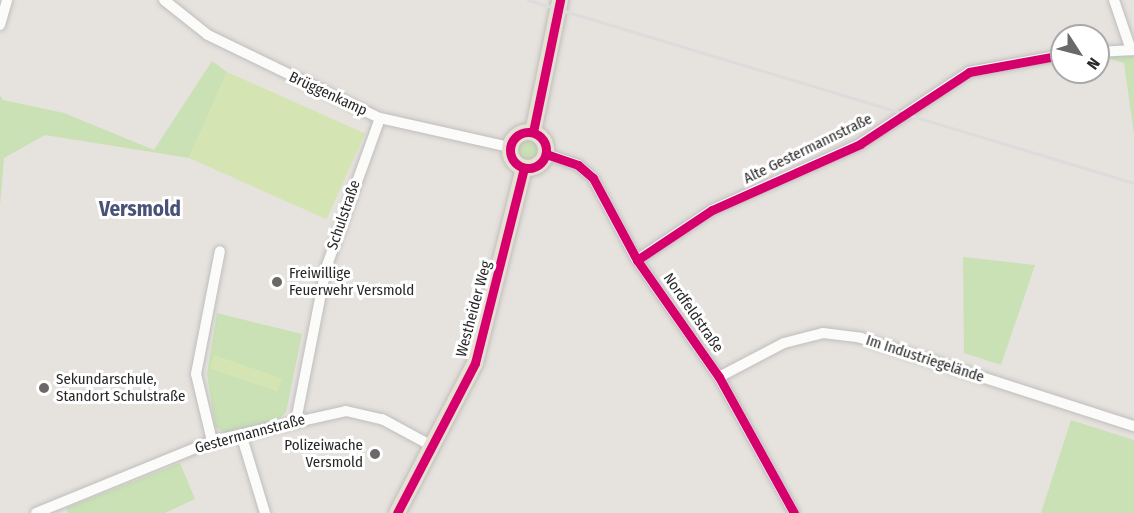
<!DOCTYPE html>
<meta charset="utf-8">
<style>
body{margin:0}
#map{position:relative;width:1134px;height:513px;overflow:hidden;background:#e6e2dd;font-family:"Fira Sans Condensed",sans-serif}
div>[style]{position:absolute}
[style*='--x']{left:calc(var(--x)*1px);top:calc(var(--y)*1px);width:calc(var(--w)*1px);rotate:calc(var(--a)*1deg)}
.green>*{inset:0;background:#c9e1b5}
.round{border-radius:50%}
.pitch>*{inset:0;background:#d4e5b3;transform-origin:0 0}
.roads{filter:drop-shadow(0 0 2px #bfbebf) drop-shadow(0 0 2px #bfbebf)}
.minor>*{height:10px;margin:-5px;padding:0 5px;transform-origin:5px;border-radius:5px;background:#fbfbfa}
.primary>*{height:16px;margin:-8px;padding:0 8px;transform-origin:8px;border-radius:8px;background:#e5e0d2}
.primary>.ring{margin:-8px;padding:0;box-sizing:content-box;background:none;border:16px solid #e5e0d2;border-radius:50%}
.rail>*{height:3px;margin:-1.5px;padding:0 1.5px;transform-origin:1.5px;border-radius:1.5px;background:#dcdcdd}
.cycleway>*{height:9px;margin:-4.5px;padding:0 4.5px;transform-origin:4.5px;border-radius:4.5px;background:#d6006c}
.cycleway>.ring{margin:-4.5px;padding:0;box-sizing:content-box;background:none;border:9px solid #d6006c;border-radius:50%}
.dots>*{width:16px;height:16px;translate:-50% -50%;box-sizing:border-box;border:3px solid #fff;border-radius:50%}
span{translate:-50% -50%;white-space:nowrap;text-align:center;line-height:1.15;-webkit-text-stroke:6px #fff;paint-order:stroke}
.street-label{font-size:15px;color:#282828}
.poi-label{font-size:15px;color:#282828}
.left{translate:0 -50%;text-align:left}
.right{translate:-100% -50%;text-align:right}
.district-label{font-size:21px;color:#495377;font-weight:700}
.north{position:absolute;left:1050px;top:24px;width:60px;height:60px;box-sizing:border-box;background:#fff;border:2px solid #a9a9a9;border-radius:50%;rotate:126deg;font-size:16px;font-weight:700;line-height:24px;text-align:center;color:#282828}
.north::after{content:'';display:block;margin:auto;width:21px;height:27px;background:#6a6967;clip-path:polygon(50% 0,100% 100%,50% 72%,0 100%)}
</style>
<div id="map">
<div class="green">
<div style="clip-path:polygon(1134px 52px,1134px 134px,1124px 63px,1098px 55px)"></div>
<div style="clip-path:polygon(212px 61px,227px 72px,189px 158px,45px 135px,4px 158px,0 206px,0 95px,3px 100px,64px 113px,154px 150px)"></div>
<div class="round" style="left:517px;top:139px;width:22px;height:22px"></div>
<div style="clip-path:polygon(963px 257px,1035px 265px,1001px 365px,964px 353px)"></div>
<div style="clip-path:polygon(217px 313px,302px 334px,286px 412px,278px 420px,226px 433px,215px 427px,207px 374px)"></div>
<div style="clip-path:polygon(1071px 420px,1134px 440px,1134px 513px,1041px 513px)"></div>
<div style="clip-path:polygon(180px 463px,195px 499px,165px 513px,68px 513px,66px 508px)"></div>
</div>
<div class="pitch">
<div style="left:227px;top:72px;width:151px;height:94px;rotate:24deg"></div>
<div style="left:214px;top:355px;width:72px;height:14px;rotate:19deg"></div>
</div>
<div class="roads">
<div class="minor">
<div style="--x:164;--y:0;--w:56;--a:38.5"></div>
<div style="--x:208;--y:35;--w:191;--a:25.8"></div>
<div style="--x:380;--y:118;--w:133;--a:12.6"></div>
<div style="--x:1114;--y:0;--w:53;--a:71.2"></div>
<div style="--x:0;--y:25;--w:26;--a:-74"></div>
<div style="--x:1098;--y:52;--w:36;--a:-3"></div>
<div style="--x:546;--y:154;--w:34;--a:19"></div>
<div style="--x:578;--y:165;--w:20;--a:41"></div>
<div style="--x:593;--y:178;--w:93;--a:61.8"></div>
<div style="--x:637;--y:260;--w:143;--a:55"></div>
<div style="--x:719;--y:377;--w:155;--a:61.1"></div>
<div style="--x:637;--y:260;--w:90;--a:-33.7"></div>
<div style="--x:712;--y:210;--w:162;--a:-24"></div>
<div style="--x:860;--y:144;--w:131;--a:-33.4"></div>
<div style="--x:969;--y:72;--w:95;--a:-10.4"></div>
<div style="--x:719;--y:377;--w:73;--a:-27.6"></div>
<div style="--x:784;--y:343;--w:40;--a:-14.4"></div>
<div style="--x:823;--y:333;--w:38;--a:7"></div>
<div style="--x:861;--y:338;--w:287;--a:17.9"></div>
<div style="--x:296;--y:421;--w:156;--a:-78.9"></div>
<div style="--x:326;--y:268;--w:159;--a:-70.2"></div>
<div style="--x:241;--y:434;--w:83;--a:73.1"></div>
<div style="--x:212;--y:441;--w:69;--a:-103.4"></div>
<div style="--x:196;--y:374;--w:125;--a:-79"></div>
<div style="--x:36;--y:513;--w:190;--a:-22.2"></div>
<div style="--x:212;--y:441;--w:137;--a:-12.6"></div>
<div style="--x:346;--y:411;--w:37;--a:13"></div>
<div style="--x:382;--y:419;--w:57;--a:28.4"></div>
</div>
<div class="primary">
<div class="ring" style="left:510px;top:132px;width:20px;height:20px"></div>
<div style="--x:533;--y:132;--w:135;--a:-78.4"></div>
<div style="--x:397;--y:513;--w:169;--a:-62.5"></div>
<div style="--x:475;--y:363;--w:201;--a:-75.9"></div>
</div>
</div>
<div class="rail">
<div style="--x:528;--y:0;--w:633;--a:16.8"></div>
</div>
<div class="cycleway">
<div class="ring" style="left:510px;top:132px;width:27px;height:27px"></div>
<div style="--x:533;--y:132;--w:135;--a:-78.4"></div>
<div style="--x:546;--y:154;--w:34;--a:19"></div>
<div style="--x:578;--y:165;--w:20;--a:41"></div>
<div style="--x:593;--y:178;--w:93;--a:61.8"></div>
<div style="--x:637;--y:260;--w:143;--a:55"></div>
<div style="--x:719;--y:377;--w:155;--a:61.1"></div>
<div style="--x:637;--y:260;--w:90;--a:-33.7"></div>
<div style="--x:712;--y:210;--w:162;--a:-24"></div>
<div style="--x:860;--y:144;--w:131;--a:-33.4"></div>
<div style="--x:969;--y:72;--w:95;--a:-10.4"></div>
<div style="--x:397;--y:513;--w:169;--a:-62.5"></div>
<div style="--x:475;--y:363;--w:201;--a:-75.9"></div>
</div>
<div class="dots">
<div style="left:277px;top:282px;background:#6a6967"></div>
<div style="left:44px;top:388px;background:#6a6967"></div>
<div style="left:375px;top:454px;background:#6a6967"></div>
</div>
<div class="street-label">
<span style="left:328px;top:94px;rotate:25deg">Brüggenkamp</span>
<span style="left:808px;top:149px;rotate:-26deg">Alte Gestermannstraße</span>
<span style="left:344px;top:215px;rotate:-71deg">Schulstraße</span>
<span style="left:474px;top:309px;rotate:-75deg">Westheider Weg</span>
<span style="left:693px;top:313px;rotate:55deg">Nordfeldstraße</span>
<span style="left:925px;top:359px;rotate:18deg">Im Industriegelände</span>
<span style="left:250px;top:434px;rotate:-15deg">Gestermannstraße</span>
</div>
<div class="poi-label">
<span class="left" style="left:289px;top:282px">Freiwillige<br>Feuerwehr Versmold</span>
<span class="left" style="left:56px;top:388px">Sekundarschule,<br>Standort Schulstraße</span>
<span class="right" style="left:363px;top:454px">Polizeiwache<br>Versmold</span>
</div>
<div class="district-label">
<span style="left:140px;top:209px">Versmold</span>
</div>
<div class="north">N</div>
</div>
